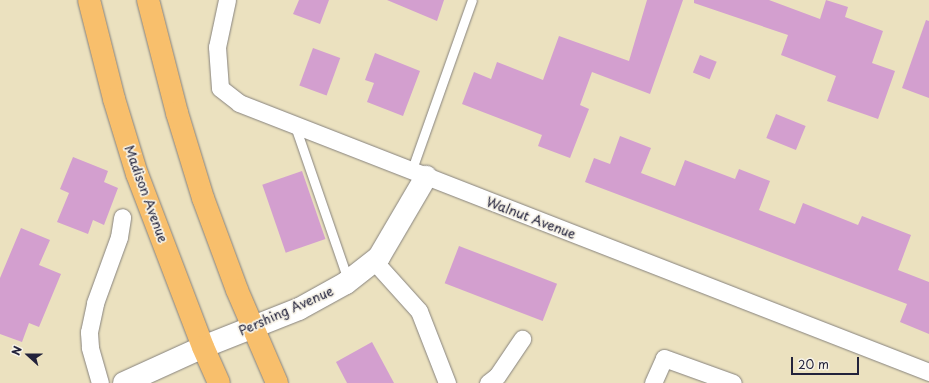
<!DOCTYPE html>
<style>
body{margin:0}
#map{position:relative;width:929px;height:383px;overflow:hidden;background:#ebe1bf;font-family:"Playpen Sans",sans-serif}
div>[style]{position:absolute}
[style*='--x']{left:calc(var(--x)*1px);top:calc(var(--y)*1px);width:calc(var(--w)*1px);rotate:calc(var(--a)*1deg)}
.building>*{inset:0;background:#d39fcf;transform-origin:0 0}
.roads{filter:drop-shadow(0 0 1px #86827d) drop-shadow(0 0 1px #86827d)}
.service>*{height:9px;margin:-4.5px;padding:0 4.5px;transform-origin:4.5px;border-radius:4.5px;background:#fff}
.minor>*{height:17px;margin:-8.5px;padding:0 8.5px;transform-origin:8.5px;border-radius:8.5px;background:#fff}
.tertiary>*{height:22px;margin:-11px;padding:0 11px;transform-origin:11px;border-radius:11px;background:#fff}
.primary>*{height:22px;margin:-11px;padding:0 11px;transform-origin:11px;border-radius:11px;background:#f8bf6c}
span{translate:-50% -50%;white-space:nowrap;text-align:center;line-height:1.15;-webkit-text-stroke:3.5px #f7f3e8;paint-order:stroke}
.street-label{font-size:13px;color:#22223b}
.north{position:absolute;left:8px;top:335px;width:40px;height:40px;-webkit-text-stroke:3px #f7f3e8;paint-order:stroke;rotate:291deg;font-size:11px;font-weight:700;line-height:16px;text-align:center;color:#22223b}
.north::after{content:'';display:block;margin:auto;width:14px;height:18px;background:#22223b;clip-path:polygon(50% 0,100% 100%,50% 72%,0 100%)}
.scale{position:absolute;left:791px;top:357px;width:68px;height:18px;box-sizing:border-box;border:2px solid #22223b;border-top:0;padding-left:5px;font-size:12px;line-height:14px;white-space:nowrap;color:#22223b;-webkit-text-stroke:3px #f7f3e8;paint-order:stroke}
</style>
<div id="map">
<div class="building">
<div style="clip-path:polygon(299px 0,329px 0,320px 24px,293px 14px)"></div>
<div style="clip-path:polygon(387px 0,444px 0,437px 21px)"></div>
<div style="clip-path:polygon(647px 0,683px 0,650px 94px,592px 72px,580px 105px,589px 109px,570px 158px,538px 146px,542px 135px,462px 104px,474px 72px,491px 79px,497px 62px,543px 80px,559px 36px,629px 61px)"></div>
<div style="clip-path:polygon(694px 0,769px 0,820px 19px,826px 0,848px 7px,845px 17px,883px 31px,872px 63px,895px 71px,878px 119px,827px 101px,836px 76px,781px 55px,788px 35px,694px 3px)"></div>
<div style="clip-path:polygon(926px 20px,929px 21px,929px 98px,902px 88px)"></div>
<div style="left:313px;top:48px;width:29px;height:40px;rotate:20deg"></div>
<div style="clip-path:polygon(375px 53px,420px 71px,403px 116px,367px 102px,374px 83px,365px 80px)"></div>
<div style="left:700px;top:55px;width:18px;height:19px;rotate:22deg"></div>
<div style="left:776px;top:114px;width:32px;height:26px;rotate:22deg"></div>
<div style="clip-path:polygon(620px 136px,651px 148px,641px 173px,675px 186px,685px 160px,735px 179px,739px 169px,770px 181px,759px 210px,795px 224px,803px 203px,858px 225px,862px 216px,911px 235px,898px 270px,929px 282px,929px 334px,900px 322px,907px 304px,585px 182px,594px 158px,610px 164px)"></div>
<div style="clip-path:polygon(73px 157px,108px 171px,104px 182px,118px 188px,104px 225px,93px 220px,88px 234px,57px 222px,69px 193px,60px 189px)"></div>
<div style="left:302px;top:171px;width:72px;height:42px;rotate:71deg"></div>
<div style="clip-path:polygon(21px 228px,50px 240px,39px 265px,61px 274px,39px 327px,29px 323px,22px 342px,0 334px,0 278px)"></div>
<div style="left:459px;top:246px;width:105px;height:40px;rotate:21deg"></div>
<div style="clip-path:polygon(372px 342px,394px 383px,347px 383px,336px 362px)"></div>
</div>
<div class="roads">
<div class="service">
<div style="--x:295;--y:126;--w:163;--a:71"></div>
<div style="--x:411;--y:172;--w:182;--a:-70.5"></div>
</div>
<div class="minor">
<div style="--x:227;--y:0;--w:48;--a:102"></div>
<div style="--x:217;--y:47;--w:41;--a:85.8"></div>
<div style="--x:220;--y:88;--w:24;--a:38"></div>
<div style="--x:239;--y:103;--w:741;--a:21.3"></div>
<div style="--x:374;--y:261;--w:67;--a:48"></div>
<div style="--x:419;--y:311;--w:77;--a:68.7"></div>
<div style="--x:100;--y:383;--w:37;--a:-106"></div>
<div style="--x:90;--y:347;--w:15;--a:-94"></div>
<div style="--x:89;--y:332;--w:30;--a:-78"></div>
<div style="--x:95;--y:303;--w:70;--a:-70"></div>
<div style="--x:119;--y:237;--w:20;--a:-81"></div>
<div style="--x:488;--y:383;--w:11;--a:-38"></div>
<div style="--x:497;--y:376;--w:45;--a:-56"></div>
<div style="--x:653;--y:383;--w:27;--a:-66"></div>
<div style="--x:664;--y:358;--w:73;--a:19.9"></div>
</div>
<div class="tertiary">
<div style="--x:124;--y:383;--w:87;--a:-24.5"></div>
<div style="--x:203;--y:347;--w:103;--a:-21.6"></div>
<div style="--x:299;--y:309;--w:54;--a:-29"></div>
<div style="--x:346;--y:283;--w:42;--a:-38.2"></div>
<div style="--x:379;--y:257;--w:93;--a:-59.6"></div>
</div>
<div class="primary">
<div style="--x:89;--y:0;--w:102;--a:75.8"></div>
<div style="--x:114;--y:99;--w:78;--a:73"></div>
<div style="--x:137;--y:174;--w:185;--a:69.1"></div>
<div style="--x:203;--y:347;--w:39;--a:66"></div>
<div style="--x:148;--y:0;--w:117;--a:75.6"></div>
<div style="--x:177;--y:113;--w:89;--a:73"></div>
<div style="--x:203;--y:198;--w:98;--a:69.7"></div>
<div style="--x:237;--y:290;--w:101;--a:66.7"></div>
</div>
</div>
<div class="street-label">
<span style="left:146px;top:194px;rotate:70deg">Madison Avenue</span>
<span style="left:531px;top:218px;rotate:21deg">Walnut Avenue</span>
<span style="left:286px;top:311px;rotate:-24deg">Pershing Avenue</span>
</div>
<div class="north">N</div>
<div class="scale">20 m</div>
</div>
